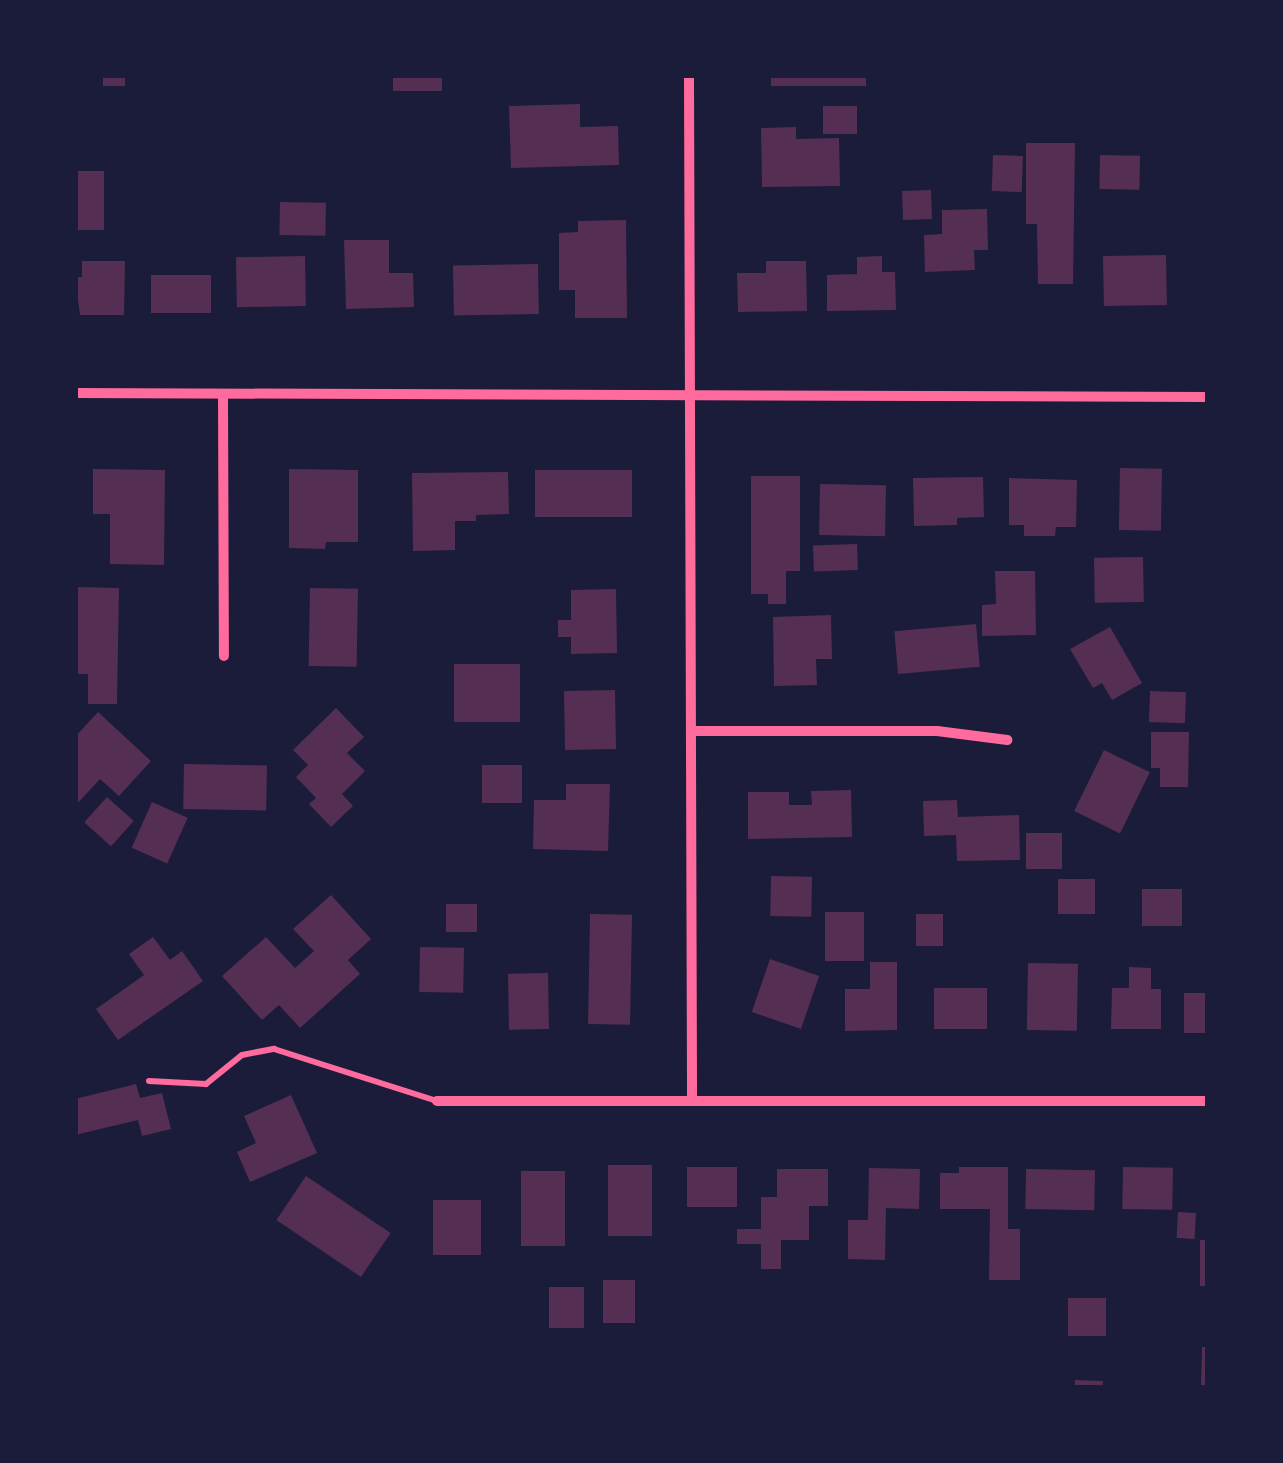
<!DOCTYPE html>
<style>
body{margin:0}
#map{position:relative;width:1283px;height:1463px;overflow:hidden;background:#1b1b3a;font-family:"Public Sans",sans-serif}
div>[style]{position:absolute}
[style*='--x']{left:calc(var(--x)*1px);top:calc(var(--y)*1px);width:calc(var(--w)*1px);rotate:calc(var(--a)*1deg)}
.building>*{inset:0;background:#542f53;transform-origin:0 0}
.service>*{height:6px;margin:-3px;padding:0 3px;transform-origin:3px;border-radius:3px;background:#ff6b9d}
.minor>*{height:10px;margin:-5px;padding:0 5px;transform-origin:5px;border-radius:5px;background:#ff6b9d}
span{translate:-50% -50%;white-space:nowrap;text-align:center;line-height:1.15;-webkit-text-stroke:9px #1b1b3a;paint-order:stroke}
.frame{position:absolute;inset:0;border:78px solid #1b1b3a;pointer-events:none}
</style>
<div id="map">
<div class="building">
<div style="left:103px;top:75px;width:22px;height:11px"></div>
<div style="left:393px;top:75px;width:49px;height:16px"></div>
<div style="left:771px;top:75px;width:95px;height:11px"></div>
<div style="clip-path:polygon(580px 104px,580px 127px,618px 126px,619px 165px,511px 168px,509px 106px)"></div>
<div style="left:823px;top:106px;width:34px;height:28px"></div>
<div style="clip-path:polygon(796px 127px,796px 139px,839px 138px,840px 186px,762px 187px,761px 128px)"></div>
<div style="clip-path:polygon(1026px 143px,1075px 143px,1073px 284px,1038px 284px,1037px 224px,1026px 224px)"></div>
<div style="left:993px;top:155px;width:30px;height:36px;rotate:2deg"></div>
<div style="left:1100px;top:155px;width:40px;height:34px;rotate:1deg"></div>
<div style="left:75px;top:171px;width:29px;height:59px"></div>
<div style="left:931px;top:190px;width:29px;height:29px;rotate:88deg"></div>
<div style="left:280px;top:202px;width:46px;height:33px;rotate:1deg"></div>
<div style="clip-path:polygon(987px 209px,988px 250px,974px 250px,975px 270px,925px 272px,924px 235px,942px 234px,942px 210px)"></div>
<div style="clip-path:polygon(626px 220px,627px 318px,575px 318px,575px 290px,559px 290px,559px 233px,578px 232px,578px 221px)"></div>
<div style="clip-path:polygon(344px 240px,389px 240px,389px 273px,413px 273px,414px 307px,346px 309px)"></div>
<div style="left:1166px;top:255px;width:50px;height:63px;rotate:89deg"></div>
<div style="left:305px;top:256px;width:50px;height:69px;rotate:89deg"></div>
<div style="clip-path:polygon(882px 256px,882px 272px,895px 272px,896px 310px,827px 311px,827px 275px,857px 274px,857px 257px)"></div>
<div style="clip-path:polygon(82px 261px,125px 261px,124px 315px,80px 315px,75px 277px,82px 277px)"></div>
<div style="clip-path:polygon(766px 261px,806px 261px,807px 311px,738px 312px,737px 273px,766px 273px)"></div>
<div style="left:538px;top:264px;width:50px;height:85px;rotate:89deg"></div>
<div style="left:151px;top:275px;width:60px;height:38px"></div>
<div style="left:1120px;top:468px;width:42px;height:62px;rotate:1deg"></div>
<div style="clip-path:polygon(93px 469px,165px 470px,164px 565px,110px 564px,110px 514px,93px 514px)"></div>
<div style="clip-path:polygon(289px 469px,358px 470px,358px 542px,326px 542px,325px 549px,289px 548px)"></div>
<div style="left:632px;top:470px;width:47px;height:97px;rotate:90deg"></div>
<div style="clip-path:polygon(508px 472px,509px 514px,476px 515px,476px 521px,455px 521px,455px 550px,413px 551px,412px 473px)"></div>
<div style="clip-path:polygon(751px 476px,800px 476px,800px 571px,786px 571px,786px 604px,768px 604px,768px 594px,751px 594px)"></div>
<div style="clip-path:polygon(983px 477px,984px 517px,957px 518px,957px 525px,914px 526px,913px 478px)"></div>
<div style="clip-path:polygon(1009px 478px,1077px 480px,1076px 527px,1056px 527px,1055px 536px,1024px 536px,1024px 525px,1009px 525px)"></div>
<div style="left:820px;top:484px;width:66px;height:51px;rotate:1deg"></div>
<div style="left:857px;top:544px;width:26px;height:44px;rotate:88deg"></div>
<div style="left:1143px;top:557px;width:45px;height:49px;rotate:89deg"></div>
<div style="clip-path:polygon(995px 571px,1035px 571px,1036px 635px,982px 636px,982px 605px,996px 604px)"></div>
<div style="clip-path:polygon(75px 587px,119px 588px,117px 704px,88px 704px,88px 674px,75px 674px)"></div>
<div style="left:310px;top:588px;width:48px;height:78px;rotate:1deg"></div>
<div style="clip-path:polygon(616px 589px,617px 653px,571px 654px,571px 637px,558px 637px,558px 620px,571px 620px,571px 590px)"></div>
<div style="clip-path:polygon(831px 615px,832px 659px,816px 659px,817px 685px,774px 686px,773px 617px)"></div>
<div style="left:976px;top:624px;width:43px;height:82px;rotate:85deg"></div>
<div style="clip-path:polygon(1110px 627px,1142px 683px,1112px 700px,1102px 683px,1093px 688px,1070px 649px)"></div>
<div style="left:520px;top:664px;width:58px;height:66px;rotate:90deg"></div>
<div style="left:615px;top:690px;width:59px;height:51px;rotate:89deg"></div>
<div style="left:1150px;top:691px;width:36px;height:31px;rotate:2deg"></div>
<div style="clip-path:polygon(336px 708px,364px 737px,347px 753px,365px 771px,342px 794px,353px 806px,331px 827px,309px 804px,316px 798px,296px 777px,308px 765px,293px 750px)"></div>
<div style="clip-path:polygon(98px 712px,151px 761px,119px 796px,100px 779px,75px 806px,75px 737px)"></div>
<div style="clip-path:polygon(1151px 732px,1189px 732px,1188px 787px,1160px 787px,1160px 768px,1151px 768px)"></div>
<div style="left:1104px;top:750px;width:51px;height:68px;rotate:26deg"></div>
<div style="left:184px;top:764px;width:83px;height:45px;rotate:1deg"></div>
<div style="left:482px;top:765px;width:40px;height:38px"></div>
<div style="clip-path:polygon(566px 784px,610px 784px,608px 851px,533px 849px,534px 800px,566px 800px)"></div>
<div style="clip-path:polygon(851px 790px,852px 837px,748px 839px,748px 792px,789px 792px,789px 805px,812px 805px,811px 791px)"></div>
<div style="left:107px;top:797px;width:36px;height:34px;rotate:42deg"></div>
<div style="clip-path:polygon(957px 800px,958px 817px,1019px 815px,1020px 860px,957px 861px,956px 835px,924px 836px,923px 801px)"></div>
<div style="left:152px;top:802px;width:39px;height:50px;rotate:24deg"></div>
<div style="left:1026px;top:833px;width:36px;height:36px"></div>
<div style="left:771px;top:876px;width:41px;height:40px;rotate:1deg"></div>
<div style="left:1058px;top:879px;width:37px;height:35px"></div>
<div style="left:1142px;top:889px;width:40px;height:37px"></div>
<div style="clip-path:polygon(331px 895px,371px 939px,348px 960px,360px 974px,300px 1028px,279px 1005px,262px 1020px,222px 976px,266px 937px,295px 968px,314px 951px,293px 929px)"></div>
<div style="left:446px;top:904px;width:31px;height:28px"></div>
<div style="left:825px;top:912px;width:39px;height:49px"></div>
<div style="left:590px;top:914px;width:42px;height:110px;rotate:1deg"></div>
<div style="left:943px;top:914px;width:32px;height:27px;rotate:90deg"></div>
<div style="clip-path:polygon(153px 937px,170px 960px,182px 951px,203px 981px,118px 1040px,96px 1009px,144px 975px,129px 954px)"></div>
<div style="left:420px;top:947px;width:44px;height:45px;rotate:1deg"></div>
<div style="left:770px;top:959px;width:52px;height:56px;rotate:19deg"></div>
<div style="clip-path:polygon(870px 962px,897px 962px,897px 1030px,845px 1031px,845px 989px,870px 989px)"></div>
<div style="left:1028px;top:963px;width:50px;height:67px;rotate:1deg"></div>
<div style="clip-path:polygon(1129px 967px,1151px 968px,1151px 989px,1161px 989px,1161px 1029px,1111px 1029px,1112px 988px,1129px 988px)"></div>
<div style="left:548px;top:973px;width:56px;height:40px;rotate:89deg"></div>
<div style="left:987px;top:988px;width:41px;height:53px;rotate:90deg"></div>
<div style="left:1184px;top:993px;width:24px;height:40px"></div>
<div style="clip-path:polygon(136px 1084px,140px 1098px,162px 1093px,171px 1129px,142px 1136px,138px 1120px,75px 1135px,75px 1099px)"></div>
<div style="clip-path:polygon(291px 1095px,317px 1153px,250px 1182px,237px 1152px,256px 1143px,244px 1116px)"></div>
<div style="left:608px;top:1165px;width:44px;height:71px"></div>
<div style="left:737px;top:1167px;width:40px;height:50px;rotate:90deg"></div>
<div style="clip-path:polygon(959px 1167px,1008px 1167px,1008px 1229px,1020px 1229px,1020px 1280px,989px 1280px,990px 1209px,940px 1209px,940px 1173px,959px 1173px)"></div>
<div style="left:1123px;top:1167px;width:50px;height:42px;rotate:1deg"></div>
<div style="clip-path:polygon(869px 1168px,920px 1169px,919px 1209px,886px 1208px,885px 1260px,848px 1259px,848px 1220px,868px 1220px)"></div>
<div style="clip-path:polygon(777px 1169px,828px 1169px,828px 1206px,809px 1206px,809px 1240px,781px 1240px,781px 1269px,761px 1269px,761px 1244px,737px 1244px,737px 1229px,761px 1229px,761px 1197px,777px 1197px)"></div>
<div style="left:1026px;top:1169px;width:69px;height:40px;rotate:1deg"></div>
<div style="left:521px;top:1171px;width:44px;height:75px"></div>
<div style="left:306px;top:1176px;width:102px;height:53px;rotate:34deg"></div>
<div style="left:433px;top:1200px;width:48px;height:55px"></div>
<div style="left:1178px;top:1212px;width:18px;height:26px;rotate:3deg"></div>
<div style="left:1200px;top:1240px;width:8px;height:46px"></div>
<div style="left:603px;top:1280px;width:32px;height:43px"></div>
<div style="left:549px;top:1287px;width:35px;height:41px"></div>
<div style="left:1106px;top:1298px;width:38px;height:38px;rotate:90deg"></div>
<div style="clip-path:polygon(1202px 1347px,1208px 1347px,1208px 1388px,1201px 1388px)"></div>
<div style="left:1075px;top:1380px;width:28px;height:8px;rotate:2deg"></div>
</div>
<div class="service">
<div style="--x:149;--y:1081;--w:57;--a:3"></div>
<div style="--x:206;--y:1084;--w:46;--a:-38.9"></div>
<div style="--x:242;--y:1055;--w:33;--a:-11"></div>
<div style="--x:274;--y:1049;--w:171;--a:17.7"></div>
</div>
<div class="minor">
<div style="--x:689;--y:75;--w:1026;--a:89.83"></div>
<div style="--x:75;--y:393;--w:1133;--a:0.2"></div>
<div style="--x:223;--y:394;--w:262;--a:89.8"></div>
<div style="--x:691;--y:731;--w:246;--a:0"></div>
<div style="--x:937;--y:731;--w:71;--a:7.3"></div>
<div style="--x:437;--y:1101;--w:771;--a:0"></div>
</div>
<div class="frame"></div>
</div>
